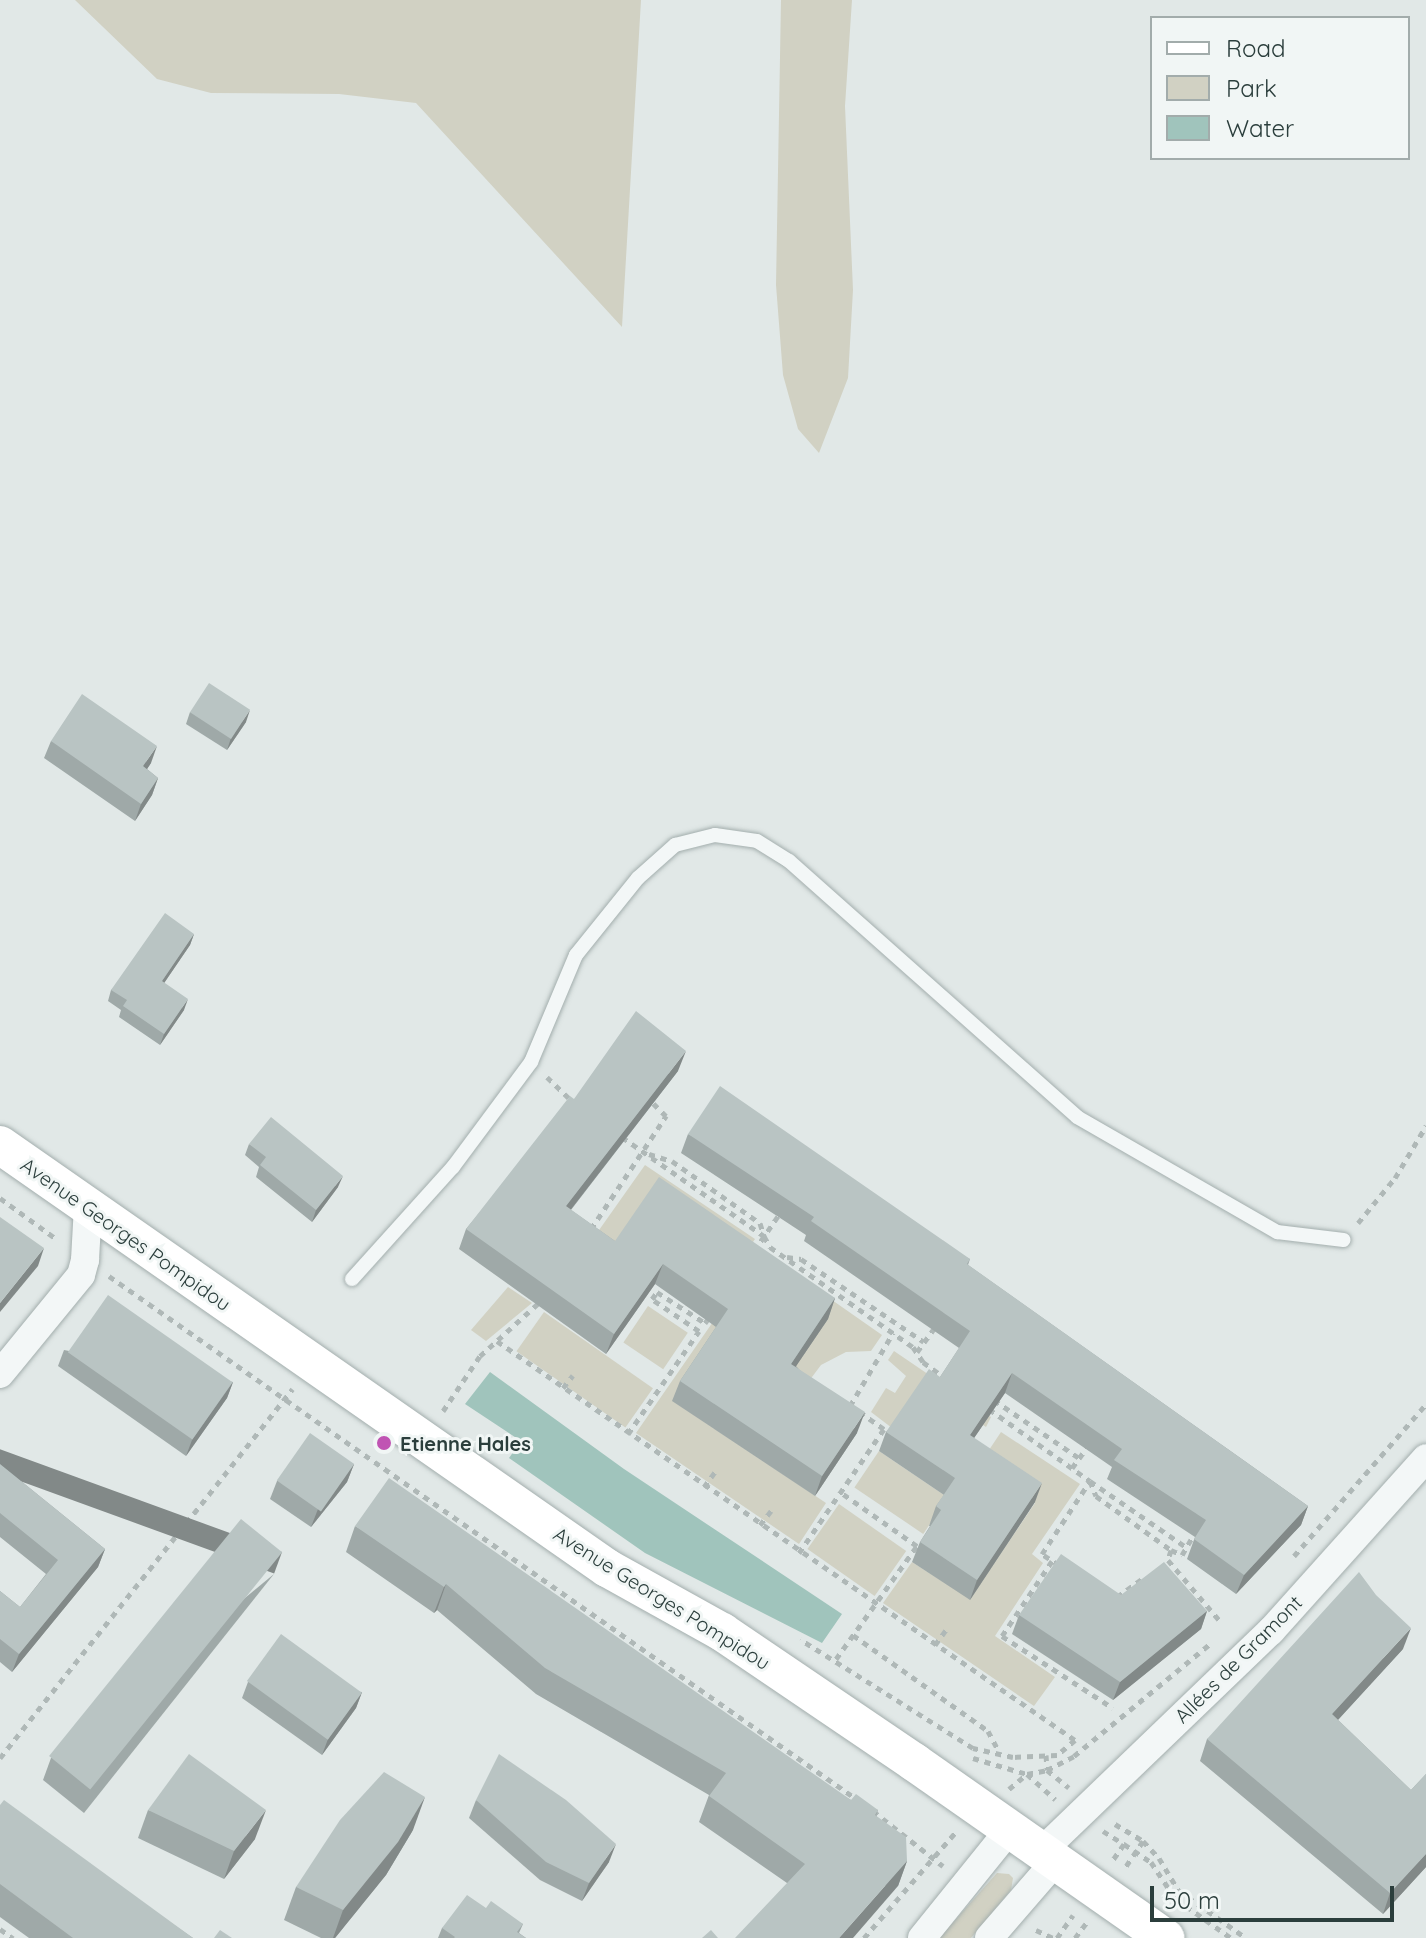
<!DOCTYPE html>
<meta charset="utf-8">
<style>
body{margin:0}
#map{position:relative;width:1426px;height:1938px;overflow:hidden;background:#e1e8e7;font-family:Quicksand,sans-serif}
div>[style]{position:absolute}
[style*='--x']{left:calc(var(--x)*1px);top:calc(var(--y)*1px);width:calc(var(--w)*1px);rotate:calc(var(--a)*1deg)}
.green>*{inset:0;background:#d1d1c3;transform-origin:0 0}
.water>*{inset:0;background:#a0c4bc}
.path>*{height:5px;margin-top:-2.5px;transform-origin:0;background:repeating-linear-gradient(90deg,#afb8b7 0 6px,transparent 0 12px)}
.roads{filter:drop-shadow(0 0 2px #a3aead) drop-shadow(0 0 2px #a3aead)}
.service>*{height:14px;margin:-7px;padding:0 7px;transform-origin:7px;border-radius:7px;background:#f3f7f7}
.minor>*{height:28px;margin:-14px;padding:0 14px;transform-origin:14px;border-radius:14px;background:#f3f7f7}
.secondary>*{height:38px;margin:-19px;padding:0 19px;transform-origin:19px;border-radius:19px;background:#fff}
.wall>*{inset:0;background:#9fa9a8}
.shaded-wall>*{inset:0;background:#828988;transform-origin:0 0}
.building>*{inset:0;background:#b9c4c3;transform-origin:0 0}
.dots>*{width:22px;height:22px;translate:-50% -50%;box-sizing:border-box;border:4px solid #f1f6f5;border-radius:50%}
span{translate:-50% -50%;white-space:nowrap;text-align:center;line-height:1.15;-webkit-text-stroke:6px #f1f6f5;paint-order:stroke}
.street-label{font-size:20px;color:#2b3e3c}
.poi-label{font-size:20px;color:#2b3e3c;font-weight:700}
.left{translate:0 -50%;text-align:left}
.legend{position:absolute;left:1150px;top:16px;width:260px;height:144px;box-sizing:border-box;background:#f1f6f5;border:2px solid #a2acab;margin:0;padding:10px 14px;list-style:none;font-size:24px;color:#2b3e3c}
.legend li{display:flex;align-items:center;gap:16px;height:40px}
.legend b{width:40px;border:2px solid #a2acab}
.scale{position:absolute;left:1150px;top:1886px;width:244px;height:36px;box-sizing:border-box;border:4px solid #2b3e3c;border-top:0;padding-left:10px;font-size:24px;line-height:28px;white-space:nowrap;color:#2b3e3c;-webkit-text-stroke:6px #f1f6f5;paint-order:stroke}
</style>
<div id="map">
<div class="green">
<div style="clip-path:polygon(75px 0,641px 0,622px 327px,416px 103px,339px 94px,211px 93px,157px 79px)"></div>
<div style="clip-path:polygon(781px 0,852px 0,845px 106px,853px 290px,848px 378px,819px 453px,798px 429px,783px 375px,776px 285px)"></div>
<div style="clip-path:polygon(645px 1165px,755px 1239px,704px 1316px,685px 1305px,725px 1248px,612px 1255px,592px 1240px)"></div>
<div style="clip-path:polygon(762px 1251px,882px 1335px,871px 1351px,846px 1352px,821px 1365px,809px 1381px,673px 1401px,826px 1503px,799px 1544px,636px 1433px)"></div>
<div style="clip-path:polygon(508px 1287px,532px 1303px,486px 1341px,471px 1330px)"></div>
<div style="left:648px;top:1306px;width:48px;height:44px;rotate:34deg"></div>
<div style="left:544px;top:1312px;width:133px;height:48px;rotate:35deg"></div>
<div style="clip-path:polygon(894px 1351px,991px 1417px,986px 1427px,922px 1384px,892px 1428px,871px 1412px,886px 1388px,895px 1393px,906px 1376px,888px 1360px)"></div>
<div style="clip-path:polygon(1001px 1432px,1080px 1484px,1032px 1554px,1043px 1563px,995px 1636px,1055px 1677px,1034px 1706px,883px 1603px,912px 1562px,970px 1599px,1035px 1503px,979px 1465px)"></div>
<div style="left:879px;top:1451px;width:83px;height:44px;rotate:34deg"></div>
<div style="left:839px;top:1504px;width:82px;height:55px;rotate:35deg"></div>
<div style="clip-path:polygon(997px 1873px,1009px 1874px,1013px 1878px,1011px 1890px,971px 1938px,939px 1938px)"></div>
</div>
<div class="water">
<div style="clip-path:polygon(490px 1372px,624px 1469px,842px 1614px,822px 1643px,645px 1553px,509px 1458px,521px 1441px,465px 1404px)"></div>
</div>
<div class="path">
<div style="--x:547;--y:1077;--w:35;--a:44"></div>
<div style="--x:622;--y:1137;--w:173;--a:34.9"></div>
<div style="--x:764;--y:1236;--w:13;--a:61"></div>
<div style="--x:770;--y:1247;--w:174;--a:35"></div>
<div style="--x:913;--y:1347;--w:18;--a:56"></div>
<div style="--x:923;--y:1362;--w:27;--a:36"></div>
<div style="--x:649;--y:1154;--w:24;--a:17"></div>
<div style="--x:672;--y:1161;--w:108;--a:35.2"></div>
<div style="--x:760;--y:1223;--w:14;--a:73"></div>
<div style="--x:0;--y:1198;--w:68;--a:36"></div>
<div style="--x:1358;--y:1223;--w:58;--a:-50.6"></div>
<div style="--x:1395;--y:1178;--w:61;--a:-59.2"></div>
<div style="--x:591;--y:1229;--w:136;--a:-56.4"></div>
<div style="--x:666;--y:1116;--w:20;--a:-135"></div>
<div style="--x:754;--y:1251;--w:46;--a:-55.6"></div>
<div style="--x:787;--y:1257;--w:14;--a:8"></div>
<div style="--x:801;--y:1259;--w:148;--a:34"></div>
<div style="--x:109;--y:1276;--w:914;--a:34.98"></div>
<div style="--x:497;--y:1341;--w:702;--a:34.62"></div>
<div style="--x:1075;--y:1740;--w:23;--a:140"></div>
<div style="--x:1057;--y:1755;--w:44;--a:177.4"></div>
<div style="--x:1013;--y:1757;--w:41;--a:-167.3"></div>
<div style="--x:973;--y:1748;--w:204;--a:-147.8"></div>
<div style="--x:917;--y:1352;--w:31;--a:-54"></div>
<div style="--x:563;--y:1388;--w:16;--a:-52"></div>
<div style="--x:994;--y:1400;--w:103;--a:34.3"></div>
<div style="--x:850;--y:1406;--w:85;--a:-59.5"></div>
<div style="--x:989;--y:1409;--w:124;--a:35.5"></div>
<div style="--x:1090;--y:1481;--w:16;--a:68"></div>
<div style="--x:1096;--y:1496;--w:92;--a:35.8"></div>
<div style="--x:1171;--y:1550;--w:10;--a:107"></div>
<div style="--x:1168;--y:1560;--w:80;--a:49.6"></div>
<div style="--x:443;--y:1411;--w:66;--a:-56.1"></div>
<div style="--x:480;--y:1356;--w:84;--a:-42.1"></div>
<div style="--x:628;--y:1434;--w:125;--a:-55.4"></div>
<div style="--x:699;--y:1331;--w:57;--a:-145.8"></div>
<div style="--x:652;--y:1299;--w:9;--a:-54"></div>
<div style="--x:657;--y:1292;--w:57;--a:32.9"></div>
<div style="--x:705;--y:1323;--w:9;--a:-54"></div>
<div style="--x:1072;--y:1468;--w:27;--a:-54"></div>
<div style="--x:704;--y:1487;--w:19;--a:-54"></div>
<div style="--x:760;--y:1525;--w:18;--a:-52"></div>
<div style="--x:1171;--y:1550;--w:12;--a:24"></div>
<div style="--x:1182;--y:1555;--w:22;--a:-60"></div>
<div style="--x:799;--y:1553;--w:150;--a:-55.6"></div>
<div style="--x:884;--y:1429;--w:32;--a:-145"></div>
<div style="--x:1294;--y:1556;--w:201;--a:-49"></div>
<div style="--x:1052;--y:1561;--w:90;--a:123.7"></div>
<div style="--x:1002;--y:1636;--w:132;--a:33"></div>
<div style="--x:1059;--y:1565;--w:20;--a:-147"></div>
<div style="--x:1042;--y:1554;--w:87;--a:-56.7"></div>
<div style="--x:1090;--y:1481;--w:116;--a:34.5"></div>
<div style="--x:1117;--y:1597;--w:34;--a:-36"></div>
<div style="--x:853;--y:1635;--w:166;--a:35.4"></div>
<div style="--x:988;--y:1731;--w:24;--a:62"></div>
<div style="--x:935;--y:1645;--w:19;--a:-54"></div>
<div style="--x:836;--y:1659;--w:139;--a:-54.4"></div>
<div style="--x:917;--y:1546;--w:92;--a:-144.8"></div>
<div style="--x:1046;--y:1755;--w:15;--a:86"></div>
<div style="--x:1047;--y:1770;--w:28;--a:39"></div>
<div style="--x:0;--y:1758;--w:471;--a:-51.6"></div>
<div style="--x:973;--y:1758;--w:56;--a:16.5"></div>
<div style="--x:1027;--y:1774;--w:38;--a:42"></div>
<div style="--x:1009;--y:1789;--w:23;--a:-40"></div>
<div style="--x:1027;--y:1774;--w:20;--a:-11"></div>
<div style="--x:1047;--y:1770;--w:30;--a:-27"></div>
<div style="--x:1074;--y:1756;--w:176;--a:-39.5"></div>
<div style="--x:873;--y:1811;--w:89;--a:38.2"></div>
<div style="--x:1115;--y:1824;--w:33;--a:31"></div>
<div style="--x:1143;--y:1841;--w:32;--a:124"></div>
<div style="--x:1103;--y:1831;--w:25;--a:32"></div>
<div style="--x:1124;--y:1844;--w:21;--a:125"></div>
<div style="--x:1143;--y:1841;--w:23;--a:47"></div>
<div style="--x:1159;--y:1858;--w:37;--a:59"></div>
<div style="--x:1178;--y:1890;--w:83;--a:35.2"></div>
<div style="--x:1124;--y:1844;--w:32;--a:34"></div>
<div style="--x:1151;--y:1862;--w:43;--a:56.3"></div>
<div style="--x:1186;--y:1906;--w:55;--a:35.4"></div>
<div style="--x:0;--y:1929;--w:16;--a:35"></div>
<div style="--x:1036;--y:1930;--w:19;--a:25"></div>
<div style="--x:864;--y:1938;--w:139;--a:-49.1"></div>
<div style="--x:1057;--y:1938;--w:28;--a:-55"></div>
<div style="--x:1075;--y:1938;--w:20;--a:-53"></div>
</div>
<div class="roads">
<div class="service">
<div style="--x:352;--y:1279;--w:151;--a:-48"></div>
<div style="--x:453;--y:1167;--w:131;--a:-53.4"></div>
<div style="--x:531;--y:1062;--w:116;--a:-67.2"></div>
<div style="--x:576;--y:955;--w:99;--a:-51.2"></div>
<div style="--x:638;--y:878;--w:50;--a:-41.7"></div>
<div style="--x:675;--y:845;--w:41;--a:-14"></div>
<div style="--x:715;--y:835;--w:42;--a:8.1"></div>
<div style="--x:757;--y:841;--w:38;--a:32"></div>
<div style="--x:789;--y:861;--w:385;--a:41.6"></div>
<div style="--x:1077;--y:1117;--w:231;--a:29.9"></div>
<div style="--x:1277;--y:1232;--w:67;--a:6.8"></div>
</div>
<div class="minor">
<div style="--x:0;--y:1374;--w:128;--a:-50.7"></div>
<div style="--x:81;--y:1275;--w:16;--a:-75"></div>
<div style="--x:85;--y:1260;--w:53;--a:-86.8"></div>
<div style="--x:1041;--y:1852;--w:319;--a:-43.9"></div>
<div style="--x:1271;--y:1631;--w:232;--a:-48.1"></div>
<div style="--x:922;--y:1938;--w:139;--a:-51.1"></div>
<div style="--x:989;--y:1938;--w:99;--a:-49.1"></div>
</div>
<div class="secondary">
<div style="--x:0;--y:1145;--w:740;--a:34.87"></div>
<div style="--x:607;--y:1568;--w:132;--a:29.1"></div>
<div style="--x:722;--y:1632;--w:232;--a:34.1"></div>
<div style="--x:914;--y:1762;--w:307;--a:35"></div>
</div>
</div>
<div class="wall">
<div style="clip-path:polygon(190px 712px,246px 722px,227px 750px,186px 724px)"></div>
<div style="clip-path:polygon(51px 741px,151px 763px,147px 769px,158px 778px,152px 795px,135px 821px,44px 758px)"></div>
<div style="clip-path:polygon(194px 934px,190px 945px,164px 983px,184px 1010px,160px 1045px,119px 1017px,121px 1010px,108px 1001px,111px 990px)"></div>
<div style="clip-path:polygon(678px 1071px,571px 1210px,615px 1241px,835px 1298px,828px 1319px,796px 1366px,857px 1433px,815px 1496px,672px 1401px,680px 1381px,716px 1327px,655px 1284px,606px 1354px,459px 1249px,466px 1229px,574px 1099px)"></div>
<div style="clip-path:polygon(688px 1134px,970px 1259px,968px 1265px,1308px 1506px,1301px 1525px,1236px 1594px,1187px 1559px,1195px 1537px,1107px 1479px,1112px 1467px,1005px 1393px,974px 1438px,1035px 1502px,970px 1600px,912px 1562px,920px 1542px,930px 1526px,929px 1526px,936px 1506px,944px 1495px,879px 1451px,886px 1432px,940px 1377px,959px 1348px,804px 1241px,806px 1235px,681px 1153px)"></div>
<div style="clip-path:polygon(249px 1144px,338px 1187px,312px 1222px,256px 1177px,259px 1167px,245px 1155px)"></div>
<div style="clip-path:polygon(64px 1350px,233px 1382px,227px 1398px,186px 1456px,58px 1366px)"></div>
<div style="clip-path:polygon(0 1464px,105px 1549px,98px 1567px,12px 1672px,0 1662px,0 1591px,20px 1607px,46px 1574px,0 1537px)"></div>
<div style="clip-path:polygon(354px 1464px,347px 1482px,311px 1527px,270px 1499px,277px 1481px)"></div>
<div style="clip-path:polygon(355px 1526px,851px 1800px,878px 1810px,876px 1816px,907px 1861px,898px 1886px,787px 1883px,699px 1822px,709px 1795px,536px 1694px,437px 1610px,434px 1613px,346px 1552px)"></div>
<div style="clip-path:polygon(274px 1574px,84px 1813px,43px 1780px,51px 1758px)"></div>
<div style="clip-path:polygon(1121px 1595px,1207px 1611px,1201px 1629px,1113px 1700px,1012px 1634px,1019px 1615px)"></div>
<div style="clip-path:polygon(1403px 1649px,1338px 1720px,1411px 1790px,1426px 1774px,1426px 1867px,1383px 1914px,1200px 1761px,1207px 1739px)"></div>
<div style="clip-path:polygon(248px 1682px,362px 1692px,356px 1708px,322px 1755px,242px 1698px)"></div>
<div style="clip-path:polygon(476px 1800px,609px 1862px,582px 1901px,540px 1880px,469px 1818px)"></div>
<div style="clip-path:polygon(0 1805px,193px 1938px,29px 1938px,0 1917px)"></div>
<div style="clip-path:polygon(148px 1810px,255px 1839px,224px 1879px,138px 1838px)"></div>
<div style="clip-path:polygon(413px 1830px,386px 1875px,335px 1938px,321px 1938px,284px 1920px,296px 1887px)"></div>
<div style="clip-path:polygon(486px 1908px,523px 1924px,519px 1933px,526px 1938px,438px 1938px,442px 1928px)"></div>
</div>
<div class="shaded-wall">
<div style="clip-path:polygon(250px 710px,246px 722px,227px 750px,231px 738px)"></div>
<div style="clip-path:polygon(157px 746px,151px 763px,137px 784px,143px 766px)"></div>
<div style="clip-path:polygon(158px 778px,152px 795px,135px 821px,141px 804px)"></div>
<div style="clip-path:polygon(194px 934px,190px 945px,158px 992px,162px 981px)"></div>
<div style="clip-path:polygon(188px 999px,184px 1010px,160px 1045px,164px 1034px)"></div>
<div style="clip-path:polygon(686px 1051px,678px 1071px,558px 1226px,566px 1206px)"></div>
<div style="clip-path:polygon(343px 1176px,338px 1187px,312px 1222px,316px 1210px)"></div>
<div style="clip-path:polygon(44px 1248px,38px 1266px,0 1312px,0 1303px)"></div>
<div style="clip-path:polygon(663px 1264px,655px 1284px,606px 1354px,614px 1334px)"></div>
<div style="clip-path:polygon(835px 1298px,828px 1319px,784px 1384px,791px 1364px)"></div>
<div style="clip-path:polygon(1012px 1373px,1005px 1393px,963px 1454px,970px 1435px)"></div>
<div style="clip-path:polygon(233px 1382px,227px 1398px,186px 1456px,192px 1440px)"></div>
<div style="clip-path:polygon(865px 1412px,857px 1433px,815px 1496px,822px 1476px)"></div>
<div style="clip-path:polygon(354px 1464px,347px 1482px,311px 1527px,318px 1509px)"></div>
<div style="clip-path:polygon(1042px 1483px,1035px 1502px,970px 1600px,977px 1580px)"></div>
<div style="clip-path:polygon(1308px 1506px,1301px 1525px,1236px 1594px,1244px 1575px)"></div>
<div style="clip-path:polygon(105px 1549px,98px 1567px,12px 1672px,19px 1654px)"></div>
<div style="left:282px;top:1552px;width:23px;height:305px;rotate:110deg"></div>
<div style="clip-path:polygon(446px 1584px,437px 1610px,434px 1613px,444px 1587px)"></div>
<div style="clip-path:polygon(1207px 1611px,1201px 1629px,1113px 1700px,1120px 1682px)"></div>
<div style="clip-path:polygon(1411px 1628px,1403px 1649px,1324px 1735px,1332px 1714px)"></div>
<div style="clip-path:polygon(362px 1692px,356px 1708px,322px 1755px,328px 1739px)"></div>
<div style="clip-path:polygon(425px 1797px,413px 1830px,386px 1875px,335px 1938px,333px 1938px,343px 1910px)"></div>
<div style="clip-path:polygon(266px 1810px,255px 1839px,224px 1879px,234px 1851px)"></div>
<div style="clip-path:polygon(616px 1844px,609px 1862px,582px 1901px,589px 1883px)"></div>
<div style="clip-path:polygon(1426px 1854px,1426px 1867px,1383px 1914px,1390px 1893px)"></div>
<div style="clip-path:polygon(907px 1861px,898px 1886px,853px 1938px,839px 1938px)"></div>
</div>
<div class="building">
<div style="left:209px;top:683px;width:49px;height:35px;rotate:33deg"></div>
<div style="clip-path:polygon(82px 694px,157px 746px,143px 766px,158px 778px,141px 804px,51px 741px)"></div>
<div style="clip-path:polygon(165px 913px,194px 934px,162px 981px,188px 999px,164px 1034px,123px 1006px,127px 1000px,111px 990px)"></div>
<div style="clip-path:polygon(636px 1011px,686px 1051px,566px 1206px,615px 1241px,659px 1177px,835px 1298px,791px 1364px,865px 1412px,822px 1476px,680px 1381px,728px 1309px,663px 1264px,614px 1334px,466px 1229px,570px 1096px,574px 1099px)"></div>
<div style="clip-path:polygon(720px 1086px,970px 1259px,967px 1264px,1308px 1506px,1244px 1575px,1194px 1539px,1206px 1520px,1114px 1460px,1122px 1449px,1012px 1373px,970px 1435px,1042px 1483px,977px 1580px,920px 1542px,941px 1510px,936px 1506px,955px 1478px,886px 1432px,929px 1369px,940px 1377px,970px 1331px,811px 1221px,814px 1217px,688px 1134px)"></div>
<div style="clip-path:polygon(271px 1117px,343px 1176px,316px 1210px,260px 1165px,266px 1157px,249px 1144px)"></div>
<div style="clip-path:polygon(0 1217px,44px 1248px,0 1303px)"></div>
<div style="left:108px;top:1295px;width:152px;height:70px;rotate:35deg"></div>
<div style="left:310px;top:1433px;width:54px;height:58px;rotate:35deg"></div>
<div style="clip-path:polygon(0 1464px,105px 1549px,19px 1654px,0 1639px,0 1591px,20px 1607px,58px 1560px,0 1513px)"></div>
<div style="clip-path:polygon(389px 1478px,851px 1800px,856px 1794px,878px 1810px,875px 1815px,906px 1837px,907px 1861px,839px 1938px,735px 1938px,805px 1864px,709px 1796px,726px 1773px,545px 1668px,446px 1584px,444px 1587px,355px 1526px)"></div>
<div style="left:241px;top:1519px;width:53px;height:305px;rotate:39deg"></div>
<div style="clip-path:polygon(1061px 1554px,1121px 1595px,1164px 1562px,1207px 1611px,1120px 1682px,1019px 1615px)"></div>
<div style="clip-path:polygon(1359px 1572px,1376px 1595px,1411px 1628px,1332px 1714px,1411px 1790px,1426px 1774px,1426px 1854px,1390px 1893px,1207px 1739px)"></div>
<div style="left:281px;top:1634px;width:100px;height:58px;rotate:36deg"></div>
<div style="clip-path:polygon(189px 1754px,266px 1810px,234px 1851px,148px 1810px)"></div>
<div style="clip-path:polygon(499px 1754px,566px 1800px,616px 1844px,589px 1883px,546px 1862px,476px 1800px)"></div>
<div style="clip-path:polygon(384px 1772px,425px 1797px,398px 1842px,343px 1910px,296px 1887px,340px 1820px)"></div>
<div style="clip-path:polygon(4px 1800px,193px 1938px,73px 1938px,0 1884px,0 1805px)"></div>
<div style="clip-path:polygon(467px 1895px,486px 1908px,491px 1901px,523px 1924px,517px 1932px,526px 1938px,454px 1938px,455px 1937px,442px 1928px)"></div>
<div style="clip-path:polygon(220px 1930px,232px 1938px,214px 1938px)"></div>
<div style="clip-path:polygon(711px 1930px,718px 1938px,702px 1938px)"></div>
</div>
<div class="dots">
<div style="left:384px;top:1443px;background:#c054b3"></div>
</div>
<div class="street-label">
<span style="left:126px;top:1234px;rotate:35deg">Avenue Georges Pompidou</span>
<span style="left:662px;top:1598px;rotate:32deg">Avenue Georges Pompidou</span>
<span style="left:1238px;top:1659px;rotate:-45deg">Allées de Gramont</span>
</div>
<div class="poi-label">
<span class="left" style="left:400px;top:1443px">Etienne Hales</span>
</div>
<ul class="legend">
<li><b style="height:10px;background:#fff"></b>Road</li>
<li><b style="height:22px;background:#d1d1c3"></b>Park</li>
<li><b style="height:22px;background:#a0c4bc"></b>Water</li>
</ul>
<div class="scale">50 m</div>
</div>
